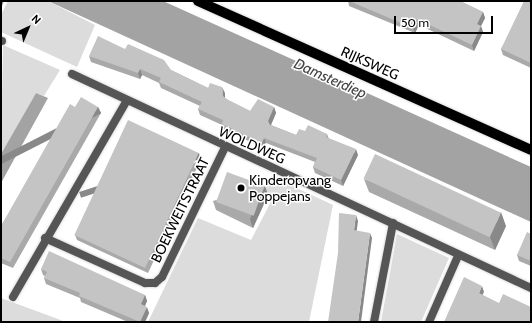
<!DOCTYPE html>
<style>
body{margin:0}
#map{position:relative;width:532px;height:323px;overflow:hidden;background:#fff;font-family:Cabin,sans-serif}
div>[style]{position:absolute}
[style*='--x']{left:calc(var(--x)*1px);top:calc(var(--y)*1px);width:calc(var(--w)*1px);rotate:calc(var(--a)*1deg)}
.green>*{inset:0;background:#dcdcdc}
.water>*{inset:0;background:#a3a3a3}
.roads{filter:drop-shadow(0 0 1px #dbdbdb) drop-shadow(0 0 1px #dbdbdb)}
.minor>*{height:8px;margin:-4px;padding:0 4px;transform-origin:4px;border-radius:4px;background:#555}
.primary>*{height:10px;margin:-5px;padding:0 5px;transform-origin:5px;border-radius:5px;background:#000}
.wall>*{inset:0;background:#a9a9a9}
.shaded-wall>*{inset:0;background:#898989;transform-origin:0 0}
.building>*{inset:0;background:#c4c4c4;transform-origin:0 0}
.dots>*{width:11px;height:11px;translate:-50% -50%;box-sizing:border-box;border:2px solid #fff;border-radius:50%}
span{translate:-50% -50%;white-space:nowrap;text-align:center;line-height:1.15;-webkit-text-stroke:3px #fff;paint-order:stroke}
.street-label{font-size:14px;color:#000}
.poi-label{font-size:14px;color:#000}
.left{translate:0 -50%;text-align:left}
.water-label{font-size:15px;color:#444;font-style:italic}
.frame{position:absolute;inset:0;border:2px solid #000;pointer-events:none}
.north{position:absolute;left:8px;top:8px;width:40px;height:40px;-webkit-text-stroke:3px #fff;paint-order:stroke;rotate:44deg;font-size:11px;font-weight:700;line-height:16px;text-align:center;color:#000}
.north::after{content:'';display:block;margin:auto;width:14px;height:18px;background:#000;clip-path:polygon(50% 0,100% 100%,50% 72%,0 100%)}
.scale{position:absolute;left:394px;top:16px;width:99px;height:18px;box-sizing:border-box;border:2px solid #000;border-top:0;padding-left:5px;font-size:12px;line-height:14px;white-space:nowrap;color:#000;-webkit-text-stroke:3px #fff;paint-order:stroke}
</style>
<div id="map">
<div class="green">
<div style="clip-path:polygon(8px 1px,48px 1px,95px 25px,77px 67px,1px 32px,1px 15px)"></div>
<div style="clip-path:polygon(3px 45px,60px 70px,44px 96px,36px 93px,1px 154px)"></div>
<div style="clip-path:polygon(271px 176px,333px 205px,309px 322px,148px 322px,198px 218px,251px 240px,274px 196px,265px 191px)"></div>
<div style="clip-path:polygon(397px 234px,449px 258px,421px 322px,381px 322px)"></div>
<div style="clip-path:polygon(1px 298px,58px 319px,65px 322px,1px 322px)"></div>
</div>
<div class="water">
<div style="clip-path:polygon(48px 1px,163px 1px,531px 167px,531px 222px)"></div>
<div style="clip-path:polygon(36px 93px,48px 98px,1px 183px,1px 154px)"></div>
</div>
<div class="roads">
<div class="minor">
<div style="--x:1;--y:41;--w:1;--a:0"></div>
<div style="--x:72;--y:74;--w:506;--a:25"></div>
<div style="--x:45;--y:238;--w:110;--a:24.2"></div>
<div style="--x:145;--y:283;--w:10;--a:0"></div>
<div style="--x:155;--y:283;--w:9;--a:-41"></div>
<div style="--x:162;--y:277;--w:144;--a:-64.1"></div>
<div style="--x:13;--y:297;--w:225;--a:-59.9"></div>
<div style="--x:374;--y:322;--w:101;--a:-79.1"></div>
<div style="--x:429;--y:322;--w:72;--a:-66.3"></div>
</div>
<div class="primary">
<div style="--x:198;--y:1;--w:365;--a:24.1"></div>
</div>
</div>
<div class="wall">
<div style="clip-path:polygon(348px 1px,460px 1px,483px 12px,485px 18px,481px 26px,483px 32px,474px 51px,419px 25px,415px 33px,349px 6px)"></div>
<div style="clip-path:polygon(531px 1px,531px 68px,503px 55px,501px 49px)"></div>
<div style="clip-path:polygon(89px 56px,171px 70px,208px 88px,225px 93px,225px 98px,228px 100px,250px 111px,274px 107px,276px 113px,271px 125px,296px 135px,305px 131px,327px 134px,329px 139px,358px 155px,343px 186px,315px 173px,313px 167px,315px 162px,266px 143px,264px 148px,224px 130px,222px 125px,200px 115px,198px 109px,200px 106px,161px 88px,159px 83px,142px 75px,140px 79px,91px 62px)"></div>
<div style="clip-path:polygon(75px 107px,98px 107px,101px 113px,13px 268px,1px 263px,1px 226px)"></div>
<div style="clip-path:polygon(201px 159px,148px 273px,77px 240px,75px 235px)"></div>
<div style="clip-path:polygon(364px 179px,506px 226px,495px 250px,369px 192px)"></div>
<div style="clip-path:polygon(265px 186px,268px 195px,253px 228px,216px 210px,213px 201px)"></div>
<div style="clip-path:polygon(531px 234px,531px 266px,519px 261px,517px 255px)"></div>
<div style="clip-path:polygon(41px 269px,145px 295px,147px 301px,145px 306px,149px 313px,145px 322px,128px 322px,81px 302px,80px 298px,46px 284px,44px 278px,45px 276px,43px 275px)"></div>
</div>
<div class="shaded-wall">
<div style="clip-path:polygon(1px 1px,4px 1px,1px 8px)"></div>
<div style="clip-path:polygon(483px 12px,485px 18px,479px 30px,477px 24px)"></div>
<div style="clip-path:polygon(417px 19px,419px 25px,415px 33px,413px 28px)"></div>
<div style="clip-path:polygon(481px 26px,483px 32px,474px 51px,472px 45px)"></div>
<div style="clip-path:polygon(140px 69px,142px 75px,140px 79px,138px 73px)"></div>
<div style="clip-path:polygon(222px 87px,225px 93px,225px 102px,223px 96px)"></div>
<div style="left:98px;top:107px;width:7px;height:178px;rotate:63deg"></div>
<div style="clip-path:polygon(274px 107px,276px 113px,270px 127px,268px 121px)"></div>
<div style="clip-path:polygon(264px 138px,266px 143px,264px 148px,262px 143px)"></div>
<div style="clip-path:polygon(356px 149px,358px 155px,343px 186px,341px 180px)"></div>
<div style="left:199px;top:153px;width:6px;height:126px;rotate:72deg"></div>
<div style="clip-path:polygon(265px 186px,268px 195px,253px 228px,250px 219px)"></div>
<div style="clip-path:polygon(501px 212px,506px 226px,495px 250px,490px 237px)"></div>
<div style="clip-path:polygon(356px 215px,358px 221px,356px 236px,354px 230px)"></div>
<div style="clip-path:polygon(370px 233px,372px 238px,361px 322px,358px 322px)"></div>
<div style="clip-path:polygon(482px 286px,484px 292px,481px 298px,479px 293px)"></div>
<div style="clip-path:polygon(145px 295px,147px 301px,143px 310px,141px 304px)"></div>
<div style="clip-path:polygon(147px 307px,149px 313px,145px 322px,140px 322px)"></div>
</div>
<div class="building">
<div style="clip-path:polygon(349px 1px,460px 1px,483px 12px,477px 24px,481px 26px,472px 45px,417px 19px,413px 28px)"></div>
<div style="clip-path:polygon(524px 1px,531px 1px,531px 63px,501px 49px)"></div>
<div style="clip-path:polygon(98px 36px,125px 49px,128px 44px,164px 60px,171px 70px,208px 88px,210px 83px,222px 87px,223px 96px,228px 100px,250px 111px,258px 99px,274px 107px,268px 121px,270px 125px,296px 135px,299px 129px,305px 131px,308px 125px,327px 134px,326px 137px,356px 149px,341px 180px,313px 167px,317px 158px,264px 138px,262px 143px,222px 124px,223px 120px,198px 109px,202px 102px,159px 82px,161px 78px,140px 69px,138px 73px,89px 56px)"></div>
<div style="clip-path:polygon(81px 97px,98px 107px,10px 262px,1px 258px,1px 226px,70px 104px,75px 107px)"></div>
<div style="left:128px;top:120px;width:78px;height:127px;rotate:25deg"></div>
<div style="left:375px;top:154px;width:139px;height:27px;rotate:25deg"></div>
<div style="left:227px;top:172px;width:40px;height:32px;rotate:20deg"></div>
<div style="clip-path:polygon(339px 213px,356px 215px,354px 230px,370px 233px,358px 322px,328px 322px,338px 253px)"></div>
<div style="clip-path:polygon(527px 232px,531px 234px,531px 261px,517px 255px)"></div>
<div style="clip-path:polygon(49px 251px,145px 295px,141px 304px,147px 307px,140px 322px,79px 296px,80px 293px,44px 278px,47px 272px,41px 269px)"></div>
<div style="clip-path:polygon(464px 277px,482px 286px,479px 293px,499px 303px,503px 294px,531px 307px,531px 322px,444px 322px)"></div>
</div>
<div class="dots">
<div style="left:241px;top:188px;background:#000"></div>
</div>
<div class="street-label">
<span style="left:370px;top:63px;rotate:24deg">RIJKSWEG</span>
<span style="left:252px;top:145px;rotate:24deg">WOLDWEG</span>
<span style="left:180px;top:210px;rotate:-64deg">BOEKWEITSTRAAT</span>
</div>
<div class="poi-label">
<span class="left" style="left:249px;top:188px">Kinderopvang<br>Poppejans</span>
</div>
<div class="water-label">
<span style="left:330px;top:79px;rotate:24deg">Damsterdiep</span>
</div>
<div class="frame"></div>
<div class="north">N</div>
<div class="scale">50 m</div>
</div>
